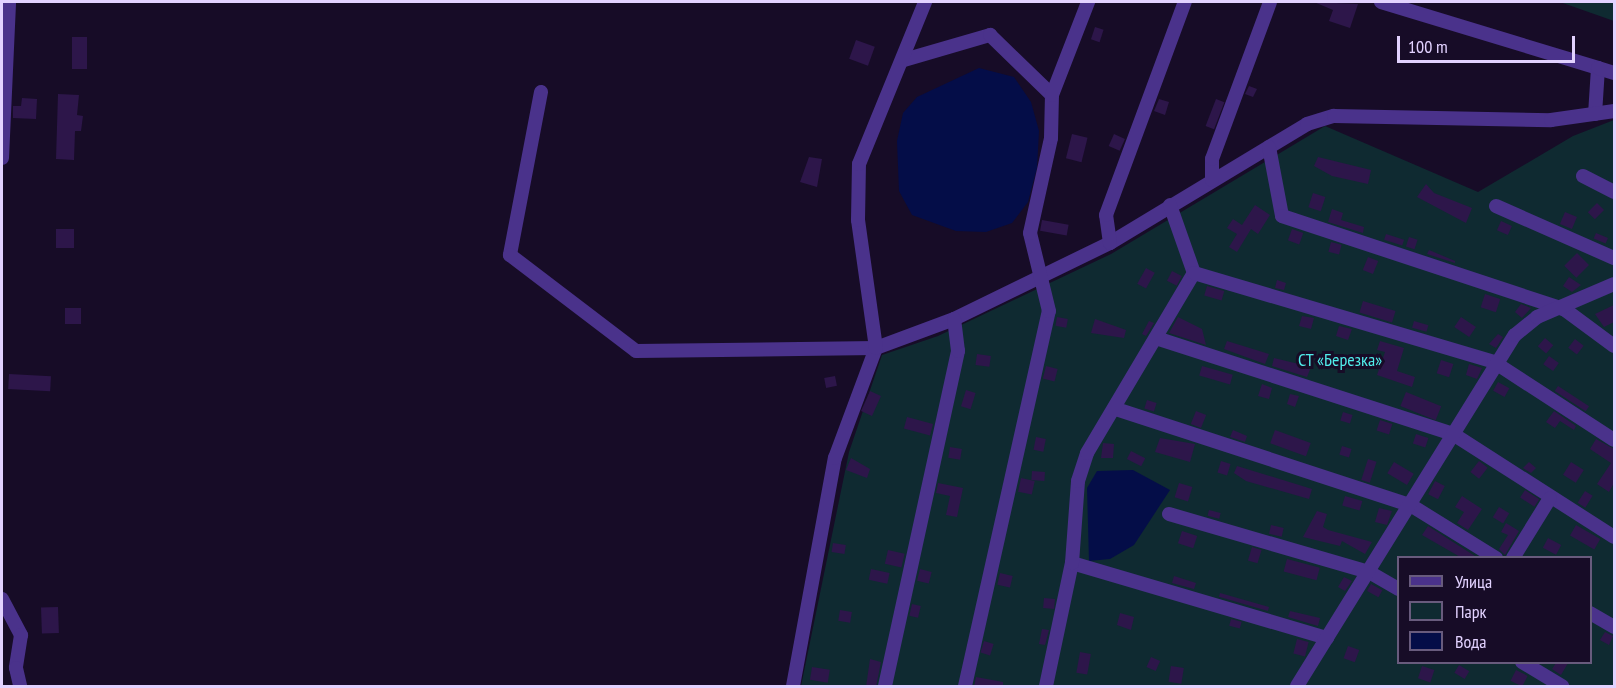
<!DOCTYPE html>
<meta charset="utf-8">
<style>
body{margin:0}
#map{position:relative;width:1616px;height:688px;overflow:hidden;background:#170c27;font-family:"PT Sans Narrow",sans-serif}
div>[style]{position:absolute}
[style*='--x']{left:calc(var(--x)*1px);top:calc(var(--y)*1px);width:calc(var(--w)*1px);rotate:calc(var(--a)*1deg)}
.green>*{inset:0;background:#0f2a31}
.water>*{inset:0;background:#040d48}
.building>*{inset:0;background:#2d164a;transform-origin:0 0}
.minor>*{height:14px;margin:-7px;padding:0 7px;transform-origin:7px;border-radius:7px;background:#4a328b}
span{translate:-50% -50%;white-space:nowrap;text-align:center;line-height:1.15;-webkit-text-stroke:6px #170c27;paint-order:stroke}
.park-label{font-size:18px;color:#50edea}
.frame{position:absolute;inset:0;border:3px solid #e2d2ff;pointer-events:none}
.legend{position:absolute;left:1397px;top:556px;width:195px;height:108px;box-sizing:border-box;background:#170c27;border:2px solid #685b7d;margin:0;padding:8px 10px;list-style:none;font-size:18px;color:#e2d2ff}
.legend li{display:flex;align-items:center;gap:12px;height:30px}
.legend b{width:30px;border:2px solid #685b7d}
.scale{position:absolute;left:1397px;top:36px;width:178px;height:27px;box-sizing:border-box;border:3px solid #e2d2ff;border-top:0;padding-left:8px;font-size:18px;line-height:21px;white-space:nowrap;color:#e2d2ff;-webkit-text-stroke:4px #170c27;paint-order:stroke}
</style>
<div id="map">
<div class="green">
<div style="clip-path:polygon(1560px 2px,1614px 2px,1614px 21px)"></div>
<div style="clip-path:polygon(evenodd,1614px 120px,1614px 686px,801px 686px,849px 452px,882px 355px,938px 336px,1111px 254px,1325px 126px,1478px 192px,1573px 136px,1614px 120px,1398px 558px,1590px 558px,1590px 662px,1398px 662px,1398px 558px)"></div>
</div>
<div class="water">
<div style="clip-path:polygon(979px 68px,1014px 77px,1031px 102px,1039px 131px,1037px 168px,1028px 202px,1012px 223px,986px 232px,956px 231px,912px 215px,899px 191px,897px 141px,903px 113px,917px 97px)"></div>
<div style="clip-path:polygon(1133px 470px,1170px 490px,1134px 545px,1110px 559px,1089px 561px,1087px 488px,1097px 471px)"></div>
</div>
<div class="building">
<div style="clip-path:polygon(1314px 2px,1358px 4px,1350px 28px,1329px 21px,1333px 10px)"></div>
<div style="left:1095px;top:27px;width:9px;height:13px;rotate:18deg"></div>
<div style="left:72px;top:37px;width:15px;height:32px"></div>
<div style="left:856px;top:40px;width:20px;height:20px;rotate:20deg"></div>
<div style="clip-path:polygon(1249px 86px,1257px 89px,1253px 97px,1245px 94px)"></div>
<div style="clip-path:polygon(58px 94px,79px 95px,77px 115px,83px 116px,81px 131px,75px 131px,74px 160px,56px 159px)"></div>
<div style="clip-path:polygon(22px 98px,37px 99px,36px 119px,13px 118px,13px 106px,21px 106px)"></div>
<div style="clip-path:polygon(1159px 99px,1169px 102px,1165px 115px,1154px 111px)"></div>
<div style="left:1216px;top:99px;width:9px;height:29px;rotate:21deg"></div>
<div style="left:1072px;top:134px;width:16px;height:25px;rotate:14deg"></div>
<div style="left:1114px;top:134px;width:12px;height:13px;rotate:24deg"></div>
<div style="clip-path:polygon(809px 157px,822px 159px,817px 187px,800px 182px)"></div>
<div style="clip-path:polygon(1318px 157px,1371px 170px,1368px 184px,1332px 176px,1314px 166px)"></div>
<div style="clip-path:polygon(1426px 184px,1434px 193px,1472px 208px,1466px 223px,1417px 197px)"></div>
<div style="left:1313px;top:193px;width:13px;height:15px;rotate:18deg"></div>
<div style="left:1597px;top:203px;width:10px;height:13px;rotate:45deg"></div>
<div style="clip-path:polygon(1255px 205px,1270px 215px,1258px 234px,1251px 229px,1237px 252px,1229px 247px,1237px 234px,1227px 228px,1233px 219px,1242px 225px)"></div>
<div style="clip-path:polygon(1332px 209px,1343px 213px,1341px 220px,1364px 227px,1363px 233px,1328px 222px)"></div>
<div style="left:1565px;top:212px;width:13px;height:13px;rotate:23deg"></div>
<div style="left:1042px;top:220px;width:27px;height:11px;rotate:10deg"></div>
<div style="left:1501px;top:221px;width:12px;height:10px;rotate:24deg"></div>
<div style="left:56px;top:229px;width:18px;height:19px"></div>
<div style="left:1292px;top:229px;width:12px;height:12px;rotate:20deg"></div>
<div style="left:1596px;top:233px;width:13px;height:6px;rotate:23deg"></div>
<div style="left:1386px;top:234px;width:19px;height:6px;rotate:18deg"></div>
<div style="left:1409px;top:237px;width:9px;height:10px;rotate:18deg"></div>
<div style="left:1331px;top:242px;width:11px;height:10px;rotate:15deg"></div>
<div style="clip-path:polygon(1429px 250px,1455px 261px,1455px 263px,1427px 254px)"></div>
<div style="left:1577px;top:253px;width:17px;height:18px;rotate:45deg"></div>
<div style="left:1368px;top:257px;width:11px;height:14px;rotate:22deg"></div>
<div style="left:1146px;top:268px;width:10px;height:18px;rotate:29deg"></div>
<div style="left:1172px;top:271px;width:11px;height:11px;rotate:27deg"></div>
<div style="clip-path:polygon(1569px 277px,1581px 285px,1572px 292px,1563px 286px)"></div>
<div style="clip-path:polygon(1277px 280px,1286px 283px,1284px 290px,1275px 288px)"></div>
<div style="left:1207px;top:286px;width:18px;height:10px;rotate:16deg"></div>
<div style="left:1485px;top:294px;width:16px;height:14px;rotate:18deg"></div>
<div style="left:1363px;top:301px;width:34px;height:12px;rotate:17deg"></div>
<div style="clip-path:polygon(1521px 304px,1531px 308px,1522px 318px,1515px 312px)"></div>
<div style="clip-path:polygon(1614px 305px,1614px 322px,1604px 327px,1595px 314px)"></div>
<div style="left:65px;top:308px;width:16px;height:16px"></div>
<div style="clip-path:polygon(1302px 316px,1314px 318px,1311px 329px,1299px 326px)"></div>
<div style="left:1057px;top:317px;width:11px;height:9px;rotate:10deg"></div>
<div style="clip-path:polygon(1178px 317px,1202px 329px,1206px 345px,1169px 333px)"></div>
<div style="left:1461px;top:317px;width:18px;height:12px;rotate:34deg"></div>
<div style="clip-path:polygon(1095px 319px,1126px 330px,1124px 338px,1091px 333px)"></div>
<div style="clip-path:polygon(1149px 321px,1154px 323px,1146px 336px,1142px 334px)"></div>
<div style="left:1414px;top:321px;width:15px;height:7px;rotate:16deg"></div>
<div style="clip-path:polygon(1339px 326px,1352px 329px,1348px 340px,1336px 336px)"></div>
<div style="clip-path:polygon(1498px 334px,1503px 337px,1496px 348px,1489px 344px)"></div>
<div style="left:1545px;top:338px;width:11px;height:11px;rotate:41deg"></div>
<div style="left:1575px;top:339px;width:11px;height:11px;rotate:38deg"></div>
<div style="clip-path:polygon(1227px 341px,1269px 354px,1265px 364px,1224px 349px)"></div>
<div style="clip-path:polygon(1380px 341px,1404px 348px,1397px 371px,1415px 377px,1412px 387px,1377px 375px,1385px 352px,1377px 350px)"></div>
<div style="left:977px;top:354px;width:14px;height:11px;rotate:8deg"></div>
<div style="left:1549px;top:356px;width:12px;height:10px;rotate:35deg"></div>
<div style="clip-path:polygon(1274px 358px,1311px 367px,1307px 377px,1272px 366px)"></div>
<div style="left:1441px;top:360px;width:13px;height:14px;rotate:18deg"></div>
<div style="clip-path:polygon(1469px 364px,1482px 368px,1477px 379px,1466px 375px)"></div>
<div style="left:1046px;top:366px;width:12px;height:13px;rotate:14deg"></div>
<div style="left:1202px;top:366px;width:32px;height:10px;rotate:16deg"></div>
<div style="left:9px;top:374px;width:42px;height:15px;rotate:3deg"></div>
<div style="left:835px;top:376px;width:10px;height:11px;rotate:79deg"></div>
<div style="left:1498px;top:382px;width:13px;height:10px;rotate:29deg"></div>
<div style="clip-path:polygon(1262px 384px,1272px 388px,1269px 399px,1258px 396px)"></div>
<div style="left:1558px;top:386px;width:37px;height:6px;rotate:33deg"></div>
<div style="left:966px;top:390px;width:10px;height:17px;rotate:17deg"></div>
<div style="left:870px;top:391px;width:12px;height:22px;rotate:24deg"></div>
<div style="left:1406px;top:392px;width:38px;height:15px;rotate:22deg"></div>
<div style="clip-path:polygon(1290px 394px,1299px 396px,1295px 407px,1287px 404px)"></div>
<div style="left:1147px;top:400px;width:10px;height:9px;rotate:17deg"></div>
<div style="left:1196px;top:411px;width:11px;height:14px;rotate:22deg"></div>
<div style="clip-path:polygon(1554px 411px,1576px 426px,1574px 430px,1560px 421px,1555px 428px,1546px 422px)"></div>
<div style="left:1343px;top:412px;width:10px;height:9px;rotate:17deg"></div>
<div style="left:907px;top:417px;width:27px;height:12px;rotate:15deg"></div>
<div style="left:1380px;top:420px;width:13px;height:11px;rotate:18deg"></div>
<div style="clip-path:polygon(1233px 430px,1247px 436px,1245px 442px,1230px 437px)"></div>
<div style="left:1275px;top:430px;width:38px;height:14px;rotate:20deg"></div>
<div style="left:1416px;top:434px;width:13px;height:10px;rotate:18deg"></div>
<div style="left:1036px;top:437px;width:10px;height:13px;rotate:11deg"></div>
<div style="clip-path:polygon(1160px 438px,1195px 444px,1190px 462px,1155px 452px)"></div>
<div style="clip-path:polygon(1596px 439px,1614px 449px,1614px 483px,1609px 492px,1597px 484px,1611px 463px,1590px 449px)"></div>
<div style="clip-path:polygon(1103px 443px,1114px 444px,1113px 458px,1101px 458px)"></div>
<div style="left:1342px;top:446px;width:10px;height:9px;rotate:17deg"></div>
<div style="left:950px;top:447px;width:12px;height:11px;rotate:9deg"></div>
<div style="left:1131px;top:451px;width:16px;height:9px;rotate:27deg"></div>
<div style="clip-path:polygon(851px 458px,870px 469px,867px 478px,846px 470px)"></div>
<div style="left:1368px;top:459px;width:9px;height:22px;rotate:18deg"></div>
<div style="left:1221px;top:461px;width:10px;height:12px;rotate:17deg"></div>
<div style="left:1479px;top:461px;width:11px;height:14px;rotate:38deg"></div>
<div style="left:1394px;top:462px;width:23px;height:13px;rotate:31deg"></div>
<div style="clip-path:polygon(1529px 462px,1536px 468px,1531px 473px,1523px 468px)"></div>
<div style="left:1571px;top:462px;width:15px;height:15px;rotate:32deg"></div>
<div style="clip-path:polygon(1237px 466px,1312px 489px,1309px 499px,1246px 481px,1234px 473px)"></div>
<div style="left:1032px;top:471px;width:13px;height:9px;rotate:4deg"></div>
<div style="left:1021px;top:478px;width:14px;height:14px;rotate:12deg"></div>
<div style="left:1435px;top:481px;width:11px;height:15px;rotate:27deg"></div>
<div style="clip-path:polygon(938px 483px,963px 488px,957px 517px,946px 515px,950px 496px,936px 493px)"></div>
<div style="left:1179px;top:483px;width:14px;height:15px;rotate:17deg"></div>
<div style="left:1525px;top:490px;width:17px;height:9px;rotate:33deg"></div>
<div style="left:1585px;top:491px;width:9px;height:14px;rotate:32deg"></div>
<div style="left:1345px;top:496px;width:18px;height:10px;rotate:16deg"></div>
<div style="clip-path:polygon(1462px 496px,1482px 509px,1468px 530px,1457px 523px,1464px 512px,1455px 507px)"></div>
<div style="left:1499px;top:507px;width:12px;height:12px;rotate:31deg"></div>
<div style="clip-path:polygon(1379px 508px,1392px 511px,1387px 525px,1375px 522px)"></div>
<div style="left:1209px;top:510px;width:12px;height:6px;rotate:14deg"></div>
<div style="clip-path:polygon(1317px 511px,1327px 514px,1323px 527px,1328px 530px,1372px 542px,1365px 554px,1342px 541px,1340px 546px,1303px 537px)"></div>
<div style="clip-path:polygon(1506px 523px,1519px 531px,1505px 555px,1499px 549px,1508px 535px,1501px 532px)"></div>
<div style="left:1271px;top:525px;width:13px;height:9px;rotate:13deg"></div>
<div style="left:1576px;top:525px;width:28px;height:12px;rotate:30deg"></div>
<div style="clip-path:polygon(1428px 526px,1478px 558px,1462px 558px,1422px 535px)"></div>
<div style="left:1182px;top:531px;width:16px;height:13px;rotate:18deg"></div>
<div style="left:1548px;top:538px;width:15px;height:11px;rotate:28deg"></div>
<div style="left:833px;top:543px;width:13px;height:9px;rotate:9deg"></div>
<div style="left:1252px;top:547px;width:10px;height:14px;rotate:17deg"></div>
<div style="left:888px;top:550px;width:17px;height:14px;rotate:13deg"></div>
<div style="left:1287px;top:559px;width:34px;height:13px;rotate:15deg"></div>
<div style="left:871px;top:569px;width:19px;height:11px;rotate:12deg"></div>
<div style="left:920px;top:569px;width:12px;height:12px;rotate:14deg"></div>
<div style="left:1000px;top:573px;width:13px;height:12px;rotate:13deg"></div>
<div style="clip-path:polygon(1174px 576px,1196px 583px,1194px 589px,1172px 583px)"></div>
<div style="clip-path:polygon(1344px 577px,1352px 581px,1345px 591px,1338px 587px)"></div>
<div style="left:1371px;top:584px;width:13px;height:8px;rotate:29deg"></div>
<div style="left:1220px;top:593px;width:51px;height:4px;rotate:16deg"></div>
<div style="left:1044px;top:598px;width:11px;height:10px;rotate:5deg"></div>
<div style="left:912px;top:604px;width:9px;height:12px;rotate:13deg"></div>
<div style="left:58px;top:607px;width:26px;height:17px;rotate:88deg"></div>
<div style="left:840px;top:610px;width:12px;height:11px;rotate:9deg"></div>
<div style="clip-path:polygon(1290px 611px,1320px 618px,1318px 626px,1288px 617px)"></div>
<div style="clip-path:polygon(1120px 613px,1134px 617px,1131px 630px,1117px 625px)"></div>
<div style="left:1231px;top:619px;width:11px;height:7px;rotate:15deg"></div>
<div style="clip-path:polygon(1042px 629px,1049px 630px,1045px 645px,1039px 644px)"></div>
<div style="clip-path:polygon(1605px 632px,1613px 636px,1609px 645px,1600px 640px)"></div>
<div style="left:1297px;top:639px;width:12px;height:15px;rotate:14deg"></div>
<div style="left:984px;top:641px;width:10px;height:12px;rotate:17deg"></div>
<div style="left:1348px;top:646px;width:12px;height:13px;rotate:20deg"></div>
<div style="left:1080px;top:652px;width:11px;height:21px;rotate:10deg"></div>
<div style="left:1151px;top:657px;width:10px;height:11px;rotate:24deg"></div>
<div style="clip-path:polygon(870px 659px,881px 662px,876px 687px,866px 687px)"></div>
<div style="clip-path:polygon(1556px 663px,1568px 663px,1561px 675px,1552px 669px)"></div>
<div style="left:1459px;top:665px;width:12px;height:9px;rotate:31deg"></div>
<div style="left:1171px;top:666px;width:13px;height:16px;rotate:9deg"></div>
<div style="left:1422px;top:666px;width:13px;height:13px;rotate:18deg"></div>
<div style="left:812px;top:667px;width:18px;height:13px;rotate:9deg"></div>
<div style="left:1516px;top:670px;width:13px;height:12px;rotate:27deg"></div>
<div style="clip-path:polygon(976px 677px,1003px 682px,1003px 687px,974px 687px)"></div>
</div>
<div class="minor">
<div style="--x:1381;--y:2;--w:227;--a:16.9"></div>
<div style="--x:1598;--y:68;--w:46;--a:93.7"></div>
<div style="--x:904;--y:60;--w:90;--a:-16.2"></div>
<div style="--x:990;--y:35;--w:86;--a:44.1"></div>
<div style="--x:1598;--y:68;--w:17;--a:17"></div>
<div style="--x:541;--y:92;--w:166;--a:100.8"></div>
<div style="--x:510;--y:255;--w:158;--a:37.3"></div>
<div style="--x:636;--y:351;--w:240;--a:-0.7"></div>
<div style="--x:876;--y:348;--w:83;--a:-20.4"></div>
<div style="--x:954;--y:319;--w:174;--a:-26"></div>
<div style="--x:1110;--y:243;--w:230;--a:-31.1"></div>
<div style="--x:1307;--y:124;--w:28;--a:-17"></div>
<div style="--x:1334;--y:116;--w:217;--a:1.1"></div>
<div style="--x:1551;--y:120;--w:64;--a:-8.1"></div>
<div style="--x:1269;--y:147;--w:70;--a:79.3"></div>
<div style="--x:1282;--y:216;--w:297;--a:18.3"></div>
<div style="--x:1564;--y:309;--w:62;--a:36.5"></div>
<div style="--x:2;--y:158;--w:156;--a:-87.4"></div>
<div style="--x:1583;--y:176;--w:35;--a:27"></div>
<div style="--x:1212;--y:180;--w:21;--a:-90"></div>
<div style="--x:1212;--y:159;--w:167;--a:-69.7"></div>
<div style="--x:1170;--y:205;--w:72;--a:70.6"></div>
<div style="--x:1496;--y:206;--w:129;--a:23.8"></div>
<div style="--x:1110;--y:243;--w:28;--a:-98"></div>
<div style="--x:1106;--y:215;--w:227;--a:-69.7"></div>
<div style="--x:1159;--y:339;--w:309;--a:17.9"></div>
<div style="--x:1453;--y:434;--w:191;--a:32.6"></div>
<div style="--x:1116;--y:409;--w:311;--a:18.1"></div>
<div style="--x:1412;--y:506;--w:99;--a:31.8"></div>
<div style="--x:1169;--y:514;--w:208;--a:16.2"></div>
<div style="--x:1369;--y:572;--w:34;--a:30"></div>
<div style="--x:1513;--y:558;--w:70;--a:-58.3"></div>
<div style="--x:1072;--y:563;--w:266;--a:16.4"></div>
<div style="--x:2;--y:599;--w:41;--a:62.2"></div>
<div style="--x:21;--y:635;--w:33;--a:99"></div>
<div style="--x:16;--y:668;--w:18;--a:77"></div>
<div style="--x:1590;--y:613;--w:28;--a:30"></div>
<div style="--x:1522;--y:662;--w:47;--a:31"></div>
<div style="--x:793;--y:686;--w:232;--a:-79.6"></div>
<div style="--x:835;--y:458;--w:117;--a:-69.6"></div>
<div style="--x:876;--y:348;--w:129;--a:-98"></div>
<div style="--x:858;--y:220;--w:56;--a:-89"></div>
<div style="--x:859;--y:164;--w:175;--a:-67.8"></div>
<div style="--x:885;--y:686;--w:343;--a:-77.7"></div>
<div style="--x:958;--y:351;--w:32;--a:-97"></div>
<div style="--x:965;--y:686;--w:384;--a:-77.4"></div>
<div style="--x:1049;--y:311;--w:80;--a:-103.7"></div>
<div style="--x:1030;--y:233;--w:97;--a:-77.5"></div>
<div style="--x:1051;--y:138;--w:43;--a:-88.7"></div>
<div style="--x:1052;--y:95;--w:100;--a:-68.8"></div>
<div style="--x:1046;--y:686;--w:126;--a:-78.1"></div>
<div style="--x:1072;--y:563;--w:82;--a:-85.8"></div>
<div style="--x:1078;--y:481;--w:29;--a:-72"></div>
<div style="--x:1087;--y:453;--w:209;--a:-59.3"></div>
<div style="--x:1194;--y:273;--w:313;--a:16.5"></div>
<div style="--x:1494;--y:362;--w:143;--a:33"></div>
<div style="--x:1297;--y:686;--w:413;--a:-58.2"></div>
<div style="--x:1515;--y:335;--w:28;--a:-39"></div>
<div style="--x:1537;--y:317;--w:84;--a:-23.2"></div>
</div>
<div class="park-label">
<span style="left:1340px;top:360px">СТ «Березка»</span>
</div>
<div class="frame"></div>
<ul class="legend">
<li><b style="height:8px;background:#4a328b"></b>Улица</li>
<li><b style="height:16px;background:#0f2a31"></b>Парк</li>
<li><b style="height:16px;background:#040d48"></b>Вода</li>
</ul>
<div class="scale">100 m</div>
</div>
